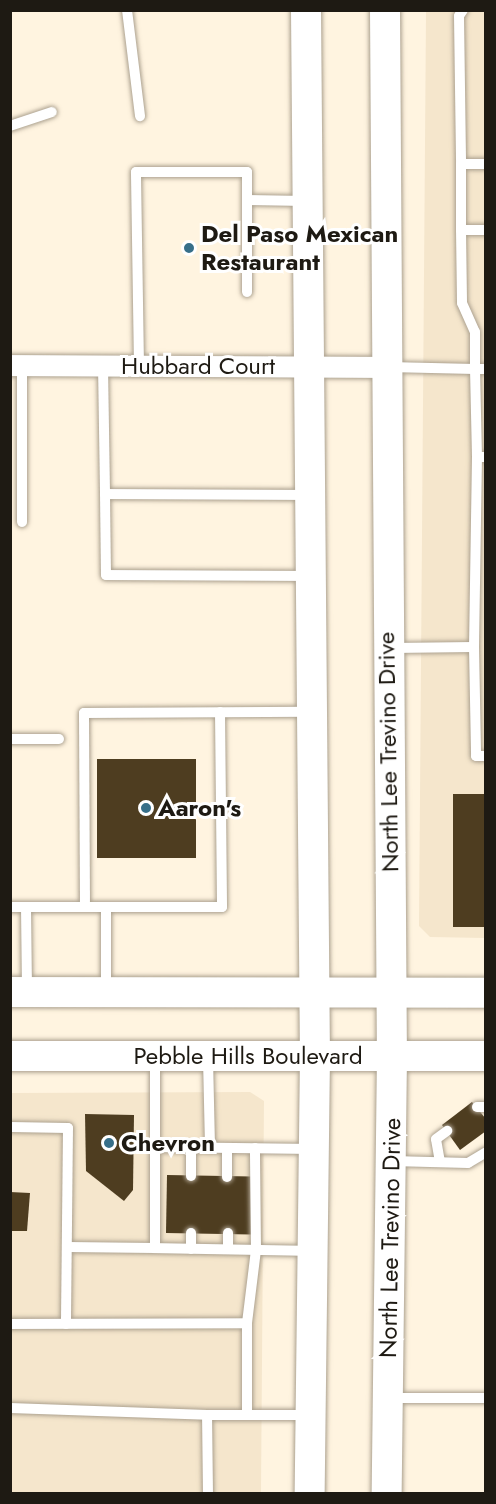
<!DOCTYPE html>
<style>
body{margin:0}
#map{position:relative;width:496px;height:1504px;overflow:hidden;background:#fff4e0;font-family:Jost,sans-serif}
div>[style]{position:absolute}
[style*='--x']{left:calc(var(--x)*1px);top:calc(var(--y)*1px);width:calc(var(--w)*1px);rotate:calc(var(--a)*1deg)}
.built>*{inset:0;background:#f5e6cc}
.building>*{inset:0;background:#4e3d20;transform-origin:0 0}
.roads{filter:drop-shadow(0 0 2px #aca18f) drop-shadow(0 0 2px #aca18f)}
.service>*{height:10px;margin:-5px;padding:0 5px;transform-origin:5px;border-radius:5px;background:#fff}
.minor>*{height:21px;margin:-10.5px;padding:0 10.5px;transform-origin:10.5px;border-radius:10.5px;background:#fff}
.secondary>*{height:30px;margin:-15px;padding:0 15px;transform-origin:15px;border-radius:15px;background:#fff}
.dots>*{width:16px;height:16px;translate:-50% -50%;box-sizing:border-box;border:3px solid #fff;border-radius:50%}
span{translate:-50% -50%;white-space:nowrap;text-align:center;line-height:1.15;-webkit-text-stroke:6px #fff;paint-order:stroke}
.poi-label{font-size:24px;color:#1e1a13;font-weight:700}
.left{translate:0 -50%;text-align:left}
.street-label{font-size:24px;color:#1e1a13}
.frame{position:absolute;inset:0;border:12px solid #1e1a13;pointer-events:none}
</style>
<div id="map">
<div class="built">
<div style="clip-path:polygon(426px 11px,485px 11px,485px 938px,430px 937px,419px 926px)"></div>
<div style="clip-path:polygon(250px 1092px,264px 1101px,261px 1493px,11px 1494px,11px 1093px)"></div>
</div>
<div class="building">
<div style="left:97px;top:759px;width:99px;height:99px"></div>
<div style="left:453px;top:794px;width:33px;height:133px"></div>
<div style="clip-path:polygon(472px 1102px,486px 1119px,486px 1131px,460px 1150px,442px 1125px)"></div>
<div style="clip-path:polygon(85px 1114px,134px 1115px,133px 1190px,124px 1201px,86px 1171px)"></div>
<div style="left:167px;top:1175px;width:85px;height:58px;rotate:1deg"></div>
<div style="clip-path:polygon(10px 1192px,30px 1193px,27px 1231px,10px 1231px)"></div>
</div>
<div class="roads">
<div class="service">
<div style="--x:127;--y:10;--w:107;--a:83"></div>
<div style="--x:463;--y:10;--w:7;--a:124"></div>
<div style="--x:459;--y:16;--w:148;--a:89.2"></div>
<div style="--x:461;--y:164;--w:25;--a:0"></div>
<div style="--x:10;--y:126;--w:44;--a:-18.4"></div>
<div style="--x:461;--y:164;--w:66;--a:90"></div>
<div style="--x:247;--y:200;--w:59;--a:1"></div>
<div style="--x:486;--y:230;--w:25;--a:180"></div>
<div style="--x:461;--y:230;--w:73;--a:89.2"></div>
<div style="--x:462;--y:303;--w:32;--a:66"></div>
<div style="--x:475;--y:332;--w:37;--a:90"></div>
<div style="--x:475;--y:369;--w:11;--a:0"></div>
<div style="--x:22;--y:365;--w:157;--a:90"></div>
<div style="--x:103;--y:365;--w:129;--a:89.1"></div>
<div style="--x:139;--y:366;--w:194;--a:-90.9"></div>
<div style="--x:136;--y:172;--w:111;--a:0"></div>
<div style="--x:247;--y:172;--w:120;--a:90"></div>
<div style="--x:388;--y:367;--w:87;--a:1.3"></div>
<div style="--x:475;--y:369;--w:88;--a:88.7"></div>
<div style="--x:309;--y:495;--w:204;--a:-179.7"></div>
<div style="--x:105;--y:494;--w:81;--a:89.3"></div>
<div style="--x:106;--y:575;--w:204;--a:0.3"></div>
<div style="--x:474;--y:647;--w:109;--a:88.9"></div>
<div style="--x:476;--y:756;--w:10;--a:0"></div>
<div style="--x:392;--y:648;--w:82;--a:-0.7"></div>
<div style="--x:474;--y:647;--w:190;--a:-89.1"></div>
<div style="--x:477;--y:457;--w:9;--a:0"></div>
<div style="--x:220;--y:712;--w:195;--a:89.4"></div>
<div style="--x:222;--y:907;--w:137;--a:180"></div>
<div style="--x:85;--y:907;--w:194;--a:-90.3"></div>
<div style="--x:84;--y:713;--w:227;--a:-0.3"></div>
<div style="--x:10;--y:739;--w:49;--a:0"></div>
<div style="--x:10;--y:907;--w:75;--a:0"></div>
<div style="--x:26;--y:907;--w:84;--a:89.3"></div>
<div style="--x:106;--y:907;--w:84;--a:90"></div>
<div style="--x:208;--y:1058;--w:90;--a:88.7"></div>
<div style="--x:477;--y:1107;--w:9;--a:0"></div>
<div style="--x:10;--y:1127;--w:58;--a:1"></div>
<div style="--x:68;--y:1128;--w:196;--a:90.6"></div>
<div style="--x:155;--y:1147;--w:159;--a:0.7"></div>
<div style="--x:191;--y:1148;--w:28;--a:90"></div>
<div style="--x:227;--y:1148;--w:29;--a:90"></div>
<div style="--x:392;--y:1161;--w:76;--a:1.5"></div>
<div style="--x:468;--y:1163;--w:21;--a:-31"></div>
<div style="--x:440;--y:1162;--w:23;--a:-100"></div>
<div style="--x:436;--y:1139;--w:14;--a:-36"></div>
<div style="--x:191;--y:1233;--w:16;--a:90"></div>
<div style="--x:228;--y:1233;--w:16;--a:90"></div>
<div style="--x:67;--y:1247;--w:88;--a:0.7"></div>
<div style="--x:155;--y:1248;--w:189;--a:-90"></div>
<div style="--x:155;--y:1248;--w:156;--a:1.1"></div>
<div style="--x:247;--y:1323;--w:74;--a:-83"></div>
<div style="--x:256;--y:1250;--w:102;--a:-90.6"></div>
<div style="--x:10;--y:1324;--w:237;--a:-0.2"></div>
<div style="--x:247;--y:1323;--w:91;--a:90"></div>
<div style="--x:390;--y:1398;--w:96;--a:0"></div>
<div style="--x:10;--y:1408;--w:197;--a:2"></div>
<div style="--x:208;--y:1494;--w:79;--a:-90.7"></div>
<div style="--x:207;--y:1415;--w:101;--a:0"></div>
</div>
<div class="minor">
<div style="--x:10;--y:365;--w:375;--a:0.3"></div>
</div>
<div class="secondary">
<div style="--x:306;--y:10;--w:1045;--a:89.51"></div>
<div style="--x:315;--y:1055;--w:439;--a:90.7"></div>
<div style="--x:385;--y:10;--w:1045;--a:89.62"></div>
<div style="--x:392;--y:1055;--w:439;--a:90.7"></div>
<div style="--x:10;--y:992;--w:476;--a:0.1"></div>
<div style="--x:10;--y:1056;--w:476;--a:0"></div>
</div>
</div>
<div class="dots">
<div style="left:189px;top:248px;background:#376f89"></div>
<div style="left:146px;top:808px;background:#376f89"></div>
<div style="left:109px;top:1143px;background:#376f89"></div>
</div>
<div class="poi-label">
<span class="left" style="left:201px;top:248px">Del Paso Mexican<br>Restaurant</span>
<span class="left" style="left:158px;top:808px">Aaron's</span>
<span class="left" style="left:121px;top:1143px">Chevron</span>
</div>
<div class="street-label">
<span style="left:198px;top:366px">Hubbard Court</span>
<span style="left:388px;top:752px;rotate:-91deg">North Lee Trevino Drive</span>
<span style="left:248px;top:1056px">Pebble Hills Boulevard</span>
<span style="left:390px;top:1238px;rotate:-89deg">North Lee Trevino Drive</span>
</div>
<div class="frame"></div>
</div>
